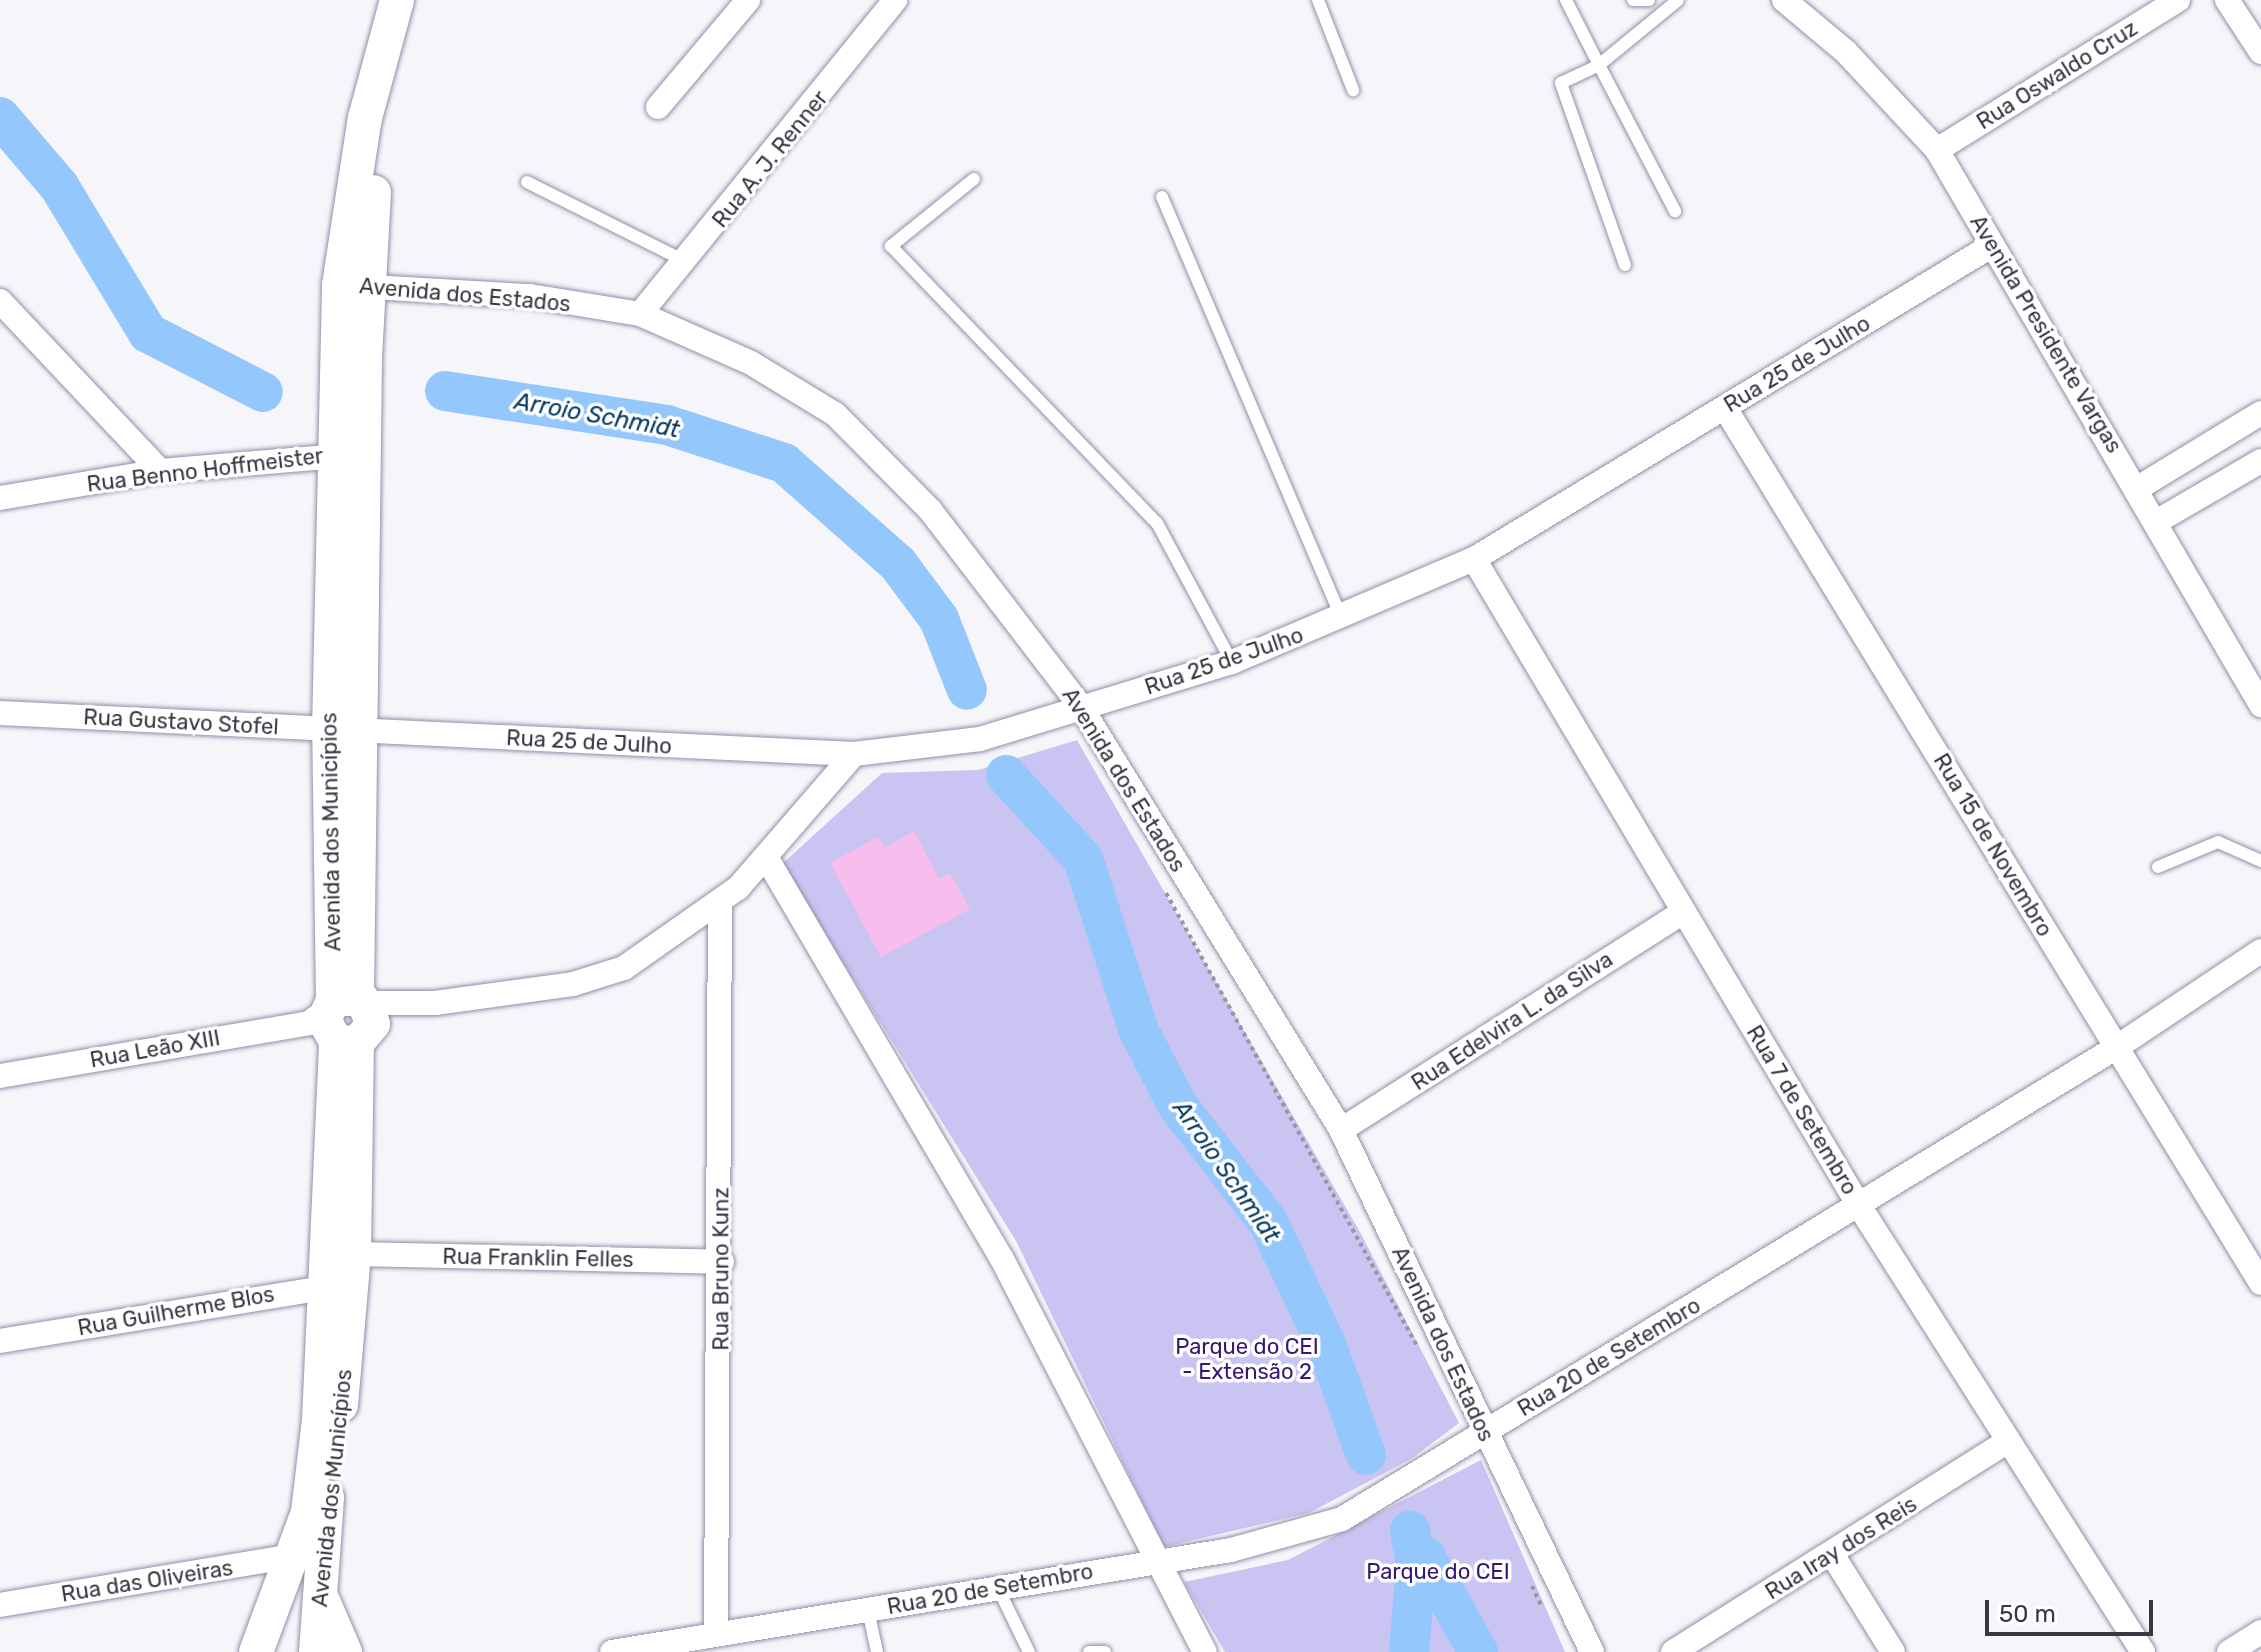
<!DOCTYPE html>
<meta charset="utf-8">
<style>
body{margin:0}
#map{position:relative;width:2261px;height:1652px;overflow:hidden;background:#f5f5fa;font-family:Rubik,sans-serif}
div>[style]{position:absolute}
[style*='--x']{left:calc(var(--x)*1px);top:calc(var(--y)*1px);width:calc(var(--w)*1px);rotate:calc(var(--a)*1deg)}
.green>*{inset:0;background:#cac4f3}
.river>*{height:40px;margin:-20px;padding:0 20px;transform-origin:20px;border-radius:20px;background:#94c7fc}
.building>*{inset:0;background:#f7bded}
.path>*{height:4px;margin-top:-2px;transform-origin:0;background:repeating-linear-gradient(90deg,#98979f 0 4px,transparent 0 8px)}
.roads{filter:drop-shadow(0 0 2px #918ea8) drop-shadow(0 0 2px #918ea8)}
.lane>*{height:12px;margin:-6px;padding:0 6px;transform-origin:6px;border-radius:6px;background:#fff}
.street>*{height:24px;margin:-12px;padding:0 12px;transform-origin:12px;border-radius:12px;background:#fff}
.secondary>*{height:34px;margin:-17px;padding:0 17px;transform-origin:17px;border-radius:17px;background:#fff}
span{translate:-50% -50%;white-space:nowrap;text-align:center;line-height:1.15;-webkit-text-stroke:7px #fff;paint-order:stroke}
.street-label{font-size:22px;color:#383742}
.park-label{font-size:22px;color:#361773}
.water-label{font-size:24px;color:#0a3a63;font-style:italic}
.scale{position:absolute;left:1985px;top:1600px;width:168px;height:36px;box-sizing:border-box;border:4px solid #383742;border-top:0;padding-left:10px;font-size:24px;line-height:28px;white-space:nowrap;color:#383742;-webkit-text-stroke:6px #fff;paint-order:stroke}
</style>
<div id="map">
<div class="green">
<div style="clip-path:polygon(1077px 740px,1361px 1234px,1459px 1423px,1411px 1459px,1309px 1513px,1164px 1547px,1016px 1241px,782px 864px,882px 773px,978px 770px)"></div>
<div style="clip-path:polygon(1481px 1460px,1565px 1652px,1225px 1652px,1184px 1582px,1288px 1560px)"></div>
</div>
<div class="river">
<div style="--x:0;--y:117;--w:91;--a:49.5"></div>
<div style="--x:59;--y:186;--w:172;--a:58.8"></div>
<div style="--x:148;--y:333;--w:129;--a:27.2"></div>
<div style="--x:445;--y:391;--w:225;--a:8.7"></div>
<div style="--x:667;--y:425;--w:123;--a:18"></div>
<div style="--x:784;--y:463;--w:152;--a:41.5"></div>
<div style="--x:898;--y:564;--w:69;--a:53.3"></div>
<div style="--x:939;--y:619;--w:76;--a:68.5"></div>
<div style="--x:1006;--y:775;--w:114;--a:47.5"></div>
<div style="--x:1083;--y:859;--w:181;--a:72"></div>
<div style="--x:1139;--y:1031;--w:85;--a:62.5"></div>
<div style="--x:1178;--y:1106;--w:147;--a:52.2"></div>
<div style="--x:1268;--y:1222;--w:135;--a:64.6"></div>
<div style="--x:1326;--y:1344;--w:118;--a:70.2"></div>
<div style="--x:1425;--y:1556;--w:110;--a:61.1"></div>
<div style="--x:1409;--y:1652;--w:87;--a:-85.4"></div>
<div style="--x:1416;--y:1565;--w:35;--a:-100"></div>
</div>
<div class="building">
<div style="clip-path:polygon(914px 831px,939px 879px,950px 873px,970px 909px,881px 957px,830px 863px,878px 837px,884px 848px)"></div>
</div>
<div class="path">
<div style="--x:1166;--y:893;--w:516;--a:61"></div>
<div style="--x:1532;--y:1586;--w:23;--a:65"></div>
</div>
<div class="roads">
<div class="lane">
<div style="--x:1318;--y:0;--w:97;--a:68.7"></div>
<div style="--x:1566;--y:0;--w:73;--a:63.1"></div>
<div style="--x:1599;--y:65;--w:102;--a:-39.4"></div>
<div style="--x:1633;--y:0;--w:16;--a:0"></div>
<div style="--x:974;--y:179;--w:107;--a:141.1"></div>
<div style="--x:891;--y:246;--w:384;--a:46.2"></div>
<div style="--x:1157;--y:523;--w:158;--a:61.7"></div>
<div style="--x:527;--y:182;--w:179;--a:26.6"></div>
<div style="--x:1162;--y:197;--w:457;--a:66.9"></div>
<div style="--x:1625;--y:265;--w:193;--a:-109.4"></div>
<div style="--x:1561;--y:83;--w:42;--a:-25.3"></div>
<div style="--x:1599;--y:65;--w:165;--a:62.5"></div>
<div style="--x:2158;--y:867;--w:65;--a:-22.6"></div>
<div style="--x:2218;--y:842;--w:47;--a:23.8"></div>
<div style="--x:998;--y:1588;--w:71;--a:64.2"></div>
<div style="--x:868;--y:1610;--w:43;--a:77.9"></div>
<div style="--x:1089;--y:1652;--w:16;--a:0"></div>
</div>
<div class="street">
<div style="--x:1784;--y:0;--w:81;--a:40"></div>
<div style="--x:1846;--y:52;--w:134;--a:47.1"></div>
<div style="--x:1937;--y:150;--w:643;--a:59.72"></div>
<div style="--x:2227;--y:0;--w:62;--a:56.8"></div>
<div style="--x:658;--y:107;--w:140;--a:-49.9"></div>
<div style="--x:1937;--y:150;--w:284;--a:-31.9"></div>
<div style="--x:354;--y:286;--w:176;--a:3.3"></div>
<div style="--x:530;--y:296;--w:111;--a:9.3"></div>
<div style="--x:640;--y:314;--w:121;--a:23.8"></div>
<div style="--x:751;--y:363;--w:98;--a:31.3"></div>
<div style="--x:835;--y:414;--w:135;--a:45.3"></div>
<div style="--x:930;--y:510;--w:248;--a:52.5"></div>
<div style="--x:1081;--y:707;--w:497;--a:58.4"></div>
<div style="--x:1341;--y:1130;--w:579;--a:64.32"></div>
<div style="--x:0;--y:301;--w:233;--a:46.7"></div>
<div style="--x:640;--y:314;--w:405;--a:-50.9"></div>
<div style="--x:1725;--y:408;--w:1026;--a:58.51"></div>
<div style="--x:2138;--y:488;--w:144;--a:-31.4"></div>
<div style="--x:0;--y:498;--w:162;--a:-9.6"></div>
<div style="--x:160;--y:471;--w:190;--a:-4.8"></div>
<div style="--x:2156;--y:522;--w:121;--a:-30.2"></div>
<div style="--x:1474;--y:559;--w:751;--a:59.23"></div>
<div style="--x:1858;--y:1204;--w:531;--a:57.54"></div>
<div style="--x:0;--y:713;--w:855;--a:2.75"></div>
<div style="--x:854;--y:754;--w:127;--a:-6.8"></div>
<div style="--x:980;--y:739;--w:264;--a:-17"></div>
<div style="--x:1232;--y:662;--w:263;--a:-23.1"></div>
<div style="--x:1474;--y:559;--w:604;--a:-31.19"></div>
<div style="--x:766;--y:857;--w:466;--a:59.6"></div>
<div style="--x:1002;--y:1259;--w:442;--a:62.7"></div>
<div style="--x:367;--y:1003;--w:68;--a:0"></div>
<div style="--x:435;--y:1003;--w:139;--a:-7.8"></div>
<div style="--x:573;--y:984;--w:53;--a:-17.4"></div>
<div style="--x:624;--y:968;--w:139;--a:-35.1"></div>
<div style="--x:738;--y:888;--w:177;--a:-49.1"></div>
<div style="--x:0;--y:1076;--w:314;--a:-9.7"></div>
<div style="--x:309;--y:1023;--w:21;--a:-37"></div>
<div style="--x:1341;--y:1130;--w:406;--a:-32.5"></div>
<div style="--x:354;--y:1254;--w:368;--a:1.2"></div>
<div style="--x:0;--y:1341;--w:346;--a:-9.3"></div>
<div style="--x:1832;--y:1554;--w:115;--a:58.1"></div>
<div style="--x:0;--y:1605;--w:298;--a:-9.5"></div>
<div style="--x:716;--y:1634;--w:730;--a:-89.69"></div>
<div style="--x:612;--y:1652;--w:627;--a:-9.36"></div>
<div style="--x:1231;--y:1550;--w:115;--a:-15.6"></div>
<div style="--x:1342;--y:1519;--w:907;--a:-31.34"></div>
<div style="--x:2117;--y:1047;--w:173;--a:-33.7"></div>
<div style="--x:1673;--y:1652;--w:395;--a:-32.2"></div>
<div style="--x:2229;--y:1652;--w:38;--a:-32"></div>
</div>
<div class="secondary">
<div style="--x:357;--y:996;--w:638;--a:-89.28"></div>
<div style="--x:365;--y:358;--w:166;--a:-86.9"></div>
<div style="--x:336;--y:999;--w:26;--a:0"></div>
<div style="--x:362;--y:999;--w:27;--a:66"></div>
<div style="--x:373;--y:1024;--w:25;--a:130"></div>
<div style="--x:357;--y:1043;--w:20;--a:-177"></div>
<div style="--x:341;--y:1405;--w:152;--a:-85.1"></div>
<div style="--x:354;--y:1254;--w:211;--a:-89.2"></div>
<div style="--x:323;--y:1601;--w:56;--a:66.7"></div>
<div style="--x:256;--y:1652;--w:149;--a:-69.6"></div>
<div style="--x:308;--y:1512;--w:93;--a:-83.2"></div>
<div style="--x:319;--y:1420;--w:379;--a:-87.4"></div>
<div style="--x:336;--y:1041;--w:24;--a:-120"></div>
<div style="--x:324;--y:1020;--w:21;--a:-65"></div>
<div style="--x:333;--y:1001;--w:271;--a:-90.8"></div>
<div style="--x:329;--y:730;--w:445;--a:-88.7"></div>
<div style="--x:339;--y:285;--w:169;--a:-81.2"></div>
<div style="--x:365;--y:118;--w:122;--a:-74.8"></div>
<div style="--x:316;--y:1652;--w:155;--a:-85.9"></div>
</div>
</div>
<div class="street-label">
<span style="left:2057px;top:75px;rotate:-32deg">Rua Oswaldo Cruz</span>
<span style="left:770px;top:159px;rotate:-51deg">Rua A. J. Renner</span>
<span style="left:465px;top:295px;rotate:5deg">Avenida dos Estados</span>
<span style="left:2046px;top:334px;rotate:59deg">Avenida Presidente Vargas</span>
<span style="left:1797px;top:364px;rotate:-31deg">Rua 25 de Julho</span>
<span style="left:205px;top:470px;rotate:-7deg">Rua Benno Hoffmeister</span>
<span style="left:1224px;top:661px;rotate:-19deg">Rua 25 de Julho</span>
<span style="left:181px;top:722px;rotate:3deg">Rua Gustavo Stofel</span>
<span style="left:589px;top:742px;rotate:3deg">Rua 25 de Julho</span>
<span style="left:1124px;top:780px;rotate:58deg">Avenida dos Estados</span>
<span style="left:331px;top:832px;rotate:-91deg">Avenida dos Municípios</span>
<span style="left:1993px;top:845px;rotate:59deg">Rua 15 de Novembro</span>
<span style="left:1512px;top:1021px;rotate:-33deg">Rua Edelvira L. da Silva</span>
<span style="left:155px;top:1049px;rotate:-10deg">Rua Leão XIII</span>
<span style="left:1802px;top:1110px;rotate:59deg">Rua 7 de Setembro</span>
<span style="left:538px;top:1258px;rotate:1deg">Rua Franklin Felles</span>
<span style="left:721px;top:1269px;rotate:-90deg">Rua Bruno Kunz</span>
<span style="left:176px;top:1311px;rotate:-10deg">Rua Guilherme Blos</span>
<span style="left:1443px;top:1344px;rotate:65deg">Avenida dos Estados</span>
<span style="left:1609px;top:1357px;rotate:-31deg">Rua 20 de Setembro</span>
<span style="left:332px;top:1488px;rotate:-84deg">Avenida dos Municípios</span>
<span style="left:1841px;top:1548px;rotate:-32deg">Rua Iray dos Reis</span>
<span style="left:147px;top:1581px;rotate:-9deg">Rua das Oliveiras</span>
<span style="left:990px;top:1589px;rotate:-10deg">Rua 20 de Setembro</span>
</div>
<div class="park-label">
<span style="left:1247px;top:1359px">Parque do CEI<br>- Extensão 2</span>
<span style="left:1438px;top:1572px">Parque do CEI</span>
</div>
<div class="water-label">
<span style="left:597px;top:416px;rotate:10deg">Arroio Schmidt</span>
<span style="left:1226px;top:1172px;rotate:55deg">Arroio Schmidt</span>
</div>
<div class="scale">50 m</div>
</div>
